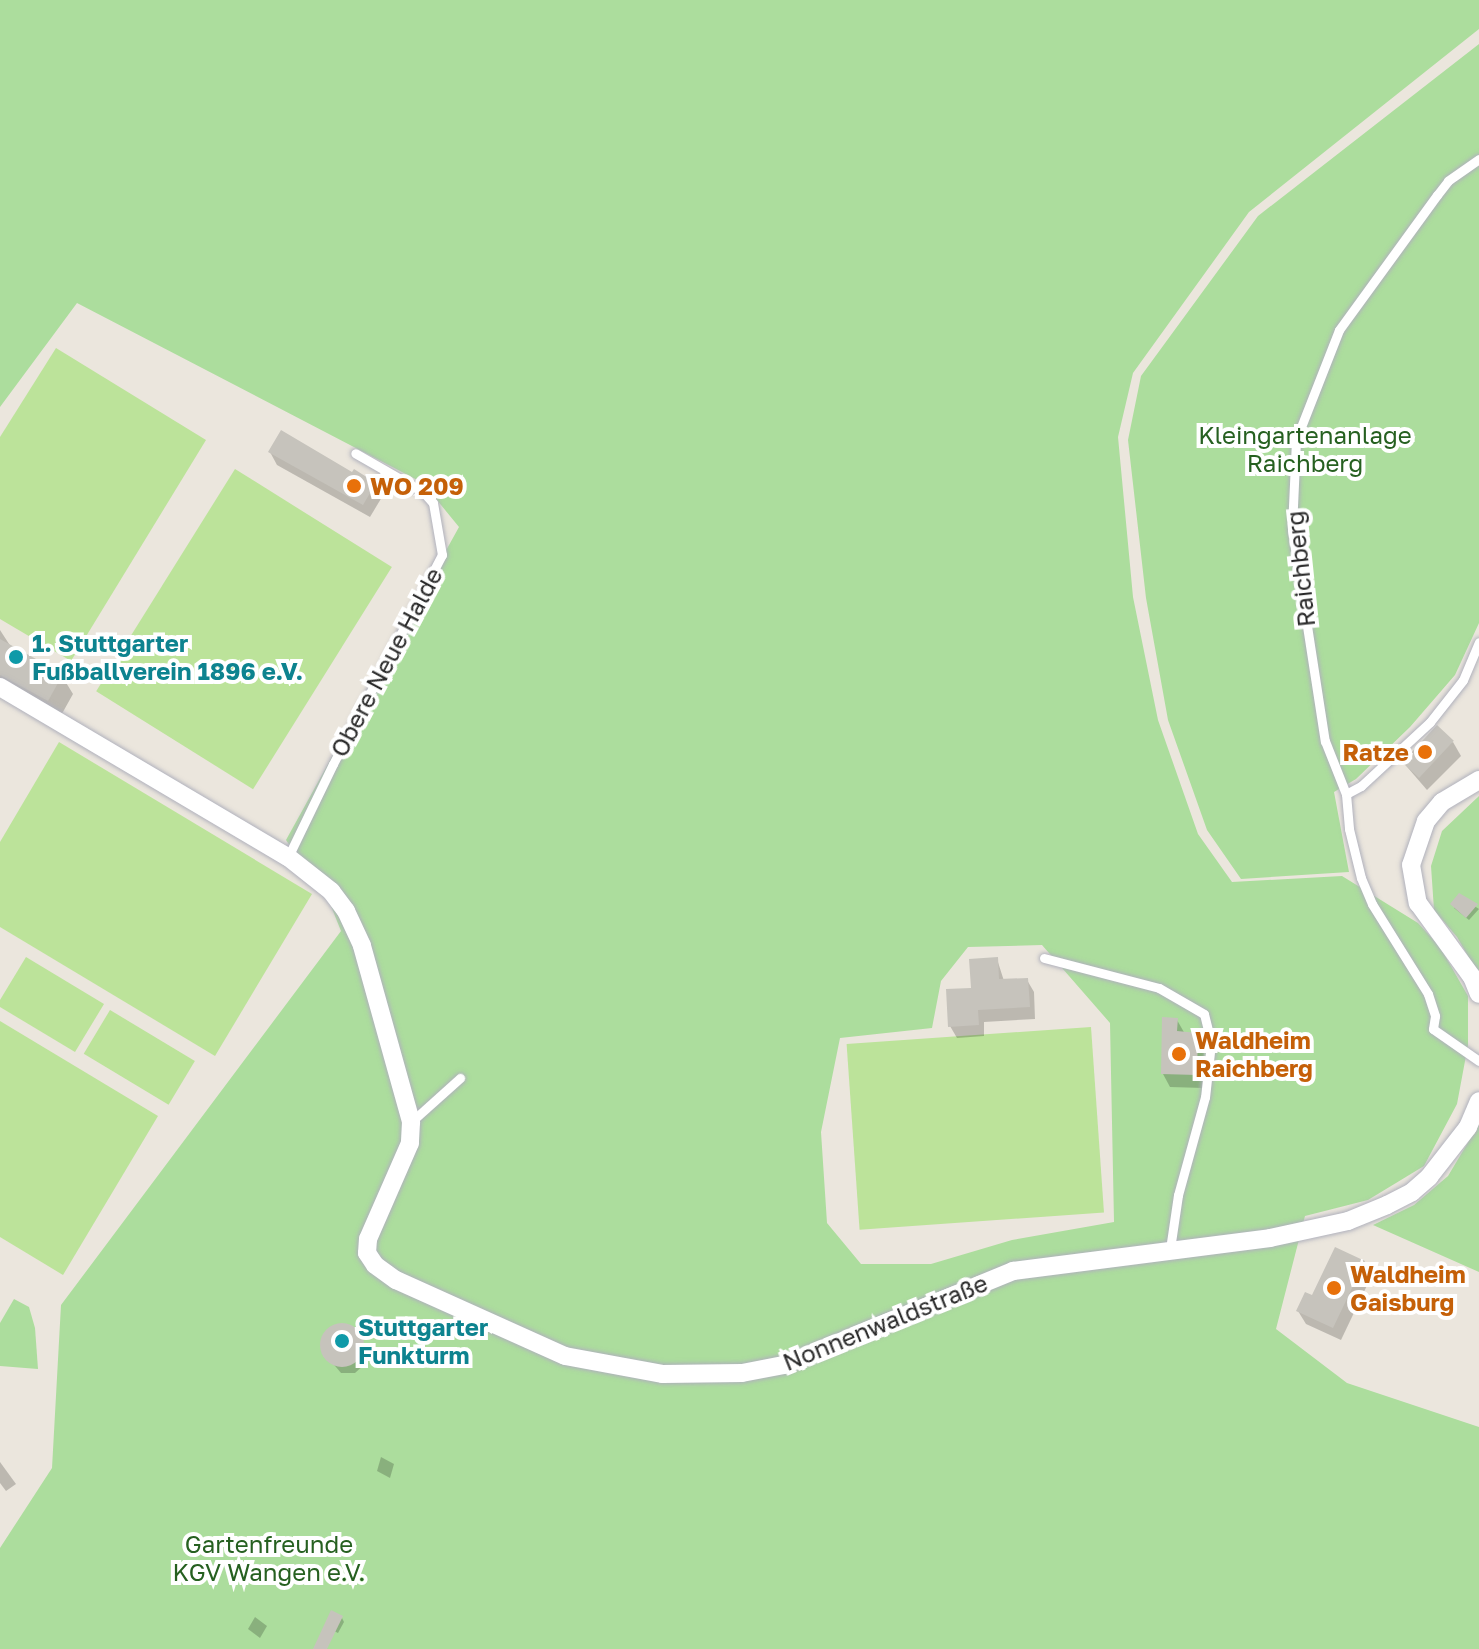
<!DOCTYPE html>
<meta charset="utf-8">
<style>
body{margin:0}
#map{position:relative;width:1479px;height:1649px;overflow:hidden;background:#ebe6dd;font-family:"Golos Text",sans-serif}
div>[style]{position:absolute}
[style*='--x']{left:calc(var(--x)*1px);top:calc(var(--y)*1px);width:calc(var(--w)*1px);rotate:calc(var(--a)*1deg)}
.green>*{inset:0;background:#acdd9d}
.pitch>*{inset:0;background:#bce39a;transform-origin:0 0}
.shadow>*{inset:0;background:#0003}
.building>*{inset:0;background:#c6c3bc;transform-origin:0 0}
.round{border-radius:50%}
.roads{filter:drop-shadow(0 0 2px #b0b1bc) drop-shadow(0 0 2px #b0b1bc)}
.lane>*{height:9px;margin:-4.5px;padding:0 4.5px;transform-origin:4.5px;border-radius:4.5px;background:#fff}
.street>*{height:18px;margin:-9px;padding:0 9px;transform-origin:9px;border-radius:9px;background:#fff}
.dots>*{width:22px;height:22px;translate:-50% -50%;box-sizing:border-box;border:4px solid #fff;border-radius:50%}
span{translate:-50% -50%;white-space:nowrap;text-align:center;line-height:1.15;-webkit-text-stroke:8px #fff;paint-order:stroke}
.park-label{font-size:24px;color:#266020}
.food-label{font-size:24px;color:#c56008;font-weight:700}
.left{translate:0 -50%;text-align:left}
.right{translate:-100% -50%;text-align:right}
.street-label{font-size:24px;color:#2a2a2a}
.culture-label{font-size:24px;color:#0d838f;font-weight:700}
</style>
<div id="map">
<div class="green">
<div style="clip-path:polygon(evenodd,0 0,1479px 0,1479px 29px,1249px 212px,1133px 373px,1118px 437px,1133px 597px,1158px 720px,1198px 834px,1232px 882px,1342px 876px,1418px 923px,1440px 947px,1468px 996px,1468px 1045px,1457px 1104px,1424px 1166px,1368px 1200px,1305px 1216px,1276px 1329px,1347px 1383px,1479px 1427px,1479px 1649px,0 1649px,0 1548px,52px 1468px,61px 1305px,341px 931px,331px 906px,286px 840px,459px 527px,423px 483px,77px 303px,0 407px,0 0,1042px 945px,1110px 1023px,1114px 1222px,1012px 1240px,931px 1264px,861px 1264px,827px 1223px,821px 1132px,840px 1038px,932px 1028px,941px 981px,968px 947px,1042px 945px)"></div>
<div style="clip-path:polygon(1479px 44px,1479px 623px,1455px 675px,1410px 727px,1356px 779px,1334px 792px,1349px 872px,1241px 879px,1207px 830px,1168px 720px,1146px 598px,1128px 440px,1141px 376px,1258px 216px)"></div>
<div style="clip-path:polygon(1479px 796px,1479px 975px,1457px 937px,1434px 910px,1431px 866px,1442px 831px)"></div>
<div style="clip-path:polygon(1479px 1124px,1479px 1272px,1373px 1225px,1414px 1205px,1448px 1176px)"></div>
<div style="clip-path:polygon(14px 1299px,29px 1307px,35px 1328px,38px 1369px,0 1366px,0 1323px)"></div>
</div>
<div class="pitch">
<div style="clip-path:polygon(56px 348px,206px 440px,71px 661px,0 619px,0 437px)"></div>
<div style="left:235px;top:469px;width:185px;height:262px;rotate:32deg"></div>
<div style="clip-path:polygon(59px 742px,312px 894px,215px 1056px,0 927px,0 842px)"></div>
<div style="clip-path:polygon(26px 957px,104px 1004px,75px 1052px,0 1007px,0 1000px)"></div>
<div style="left:110px;top:1010px;width:99px;height:51px;rotate:31deg"></div>
<div style="clip-path:polygon(0 1021px,158px 1116px,63px 1275px,0 1237px)"></div>
<div style="left:1091px;top:1027px;width:186px;height:245px;rotate:86deg"></div>
</div>
<div class="shadow">
<div style="clip-path:polygon(270px 452px,352px 475px,375px 484px,382px 497px,370px 517px,277px 465px)"></div>
<div style="clip-path:polygon(0 630px,11px 647px,62px 676px,73px 694px,59px 719px,0 685px)"></div>
<div style="clip-path:polygon(1453px 742px,1461px 756px,1427px 790px,1402px 761px)"></div>
<div style="clip-path:polygon(1459px 896px,1479px 909px,1469px 920px,1454px 908px)"></div>
<div style="clip-path:polygon(997px 959px,1004px 981px,1027px 980px,1034px 992px,1035px 1019px,984px 1022px,984px 1036px,957px 1038px,950px 1026px)"></div>
<div style="clip-path:polygon(1177px 1020px,1185px 1034px,1196px 1035px,1204px 1048px,1203px 1088px,1170px 1087px,1163px 1074px)"></div>
<div style="clip-path:polygon(1363px 1263px,1371px 1277px,1341px 1340px,1306px 1324px,1298px 1311px)"></div>
<div style="clip-path:polygon(335px 1326px,349px 1326px,367px 1348px,365px 1364px,355px 1373px,341px 1373px,325px 1354px,324px 1336px)"></div>
<div style="clip-path:polygon(381px 1457px,394px 1464px,390px 1478px,377px 1471px)"></div>
<div style="clip-path:polygon(0 1462px,16px 1484px,6px 1491px,0 1483px)"></div>
<div style="clip-path:polygon(255px 1617px,267px 1626px,260px 1638px,248px 1629px)"></div>
<div style="clip-path:polygon(342px 1618px,344px 1622px,338px 1633px,328px 1628px)"></div>
</div>
<div class="building">
<div style="clip-path:polygon(281px 430px,352px 472px,354px 469px,376px 483px,363px 505px,268px 452px)"></div>
<div style="clip-path:polygon(0 639px,63px 674px,48px 701px,0 675px)"></div>
<div style="left:1437px;top:725px;width:23px;height:51px;rotate:43deg"></div>
<div style="clip-path:polygon(1459px 893px,1478px 904px,1466px 918px,1450px 904px)"></div>
<div style="clip-path:polygon(998px 957px,999px 979px,1028px 978px,1030px 1007px,978px 1010px,979px 1025px,948px 1027px,946px 989px,971px 988px,969px 959px)"></div>
<div style="clip-path:polygon(1162px 1017px,1178px 1018px,1177px 1031px,1198px 1033px,1197px 1075px,1161px 1074px)"></div>
<div style="clip-path:polygon(1335px 1247px,1365px 1261px,1333px 1328px,1296px 1311px,1305px 1292px,1312px 1295px)"></div>
<div class="round" style="left:320px;top:1323px;width:44px;height:44px"></div>
<div style="clip-path:polygon(331px 1610px,343px 1616px,327px 1649px,313px 1649px)"></div>
</div>
<div class="roads">
<div class="lane">
<div style="--x:1479;--y:159;--w:38;--a:145"></div>
<div style="--x:1448;--y:181;--w:18;--a:128"></div>
<div style="--x:1437;--y:195;--w:167;--a:126"></div>
<div style="--x:1339;--y:330;--w:118;--a:111.4"></div>
<div style="--x:1296;--y:440;--w:89;--a:92.6"></div>
<div style="--x:1292;--y:529;--w:215;--a:81.2"></div>
<div style="--x:1325;--y:741;--w:57;--a:68.4"></div>
<div style="--x:1346;--y:794;--w:35;--a:85"></div>
<div style="--x:1349;--y:829;--w:50;--a:76.2"></div>
<div style="--x:1361;--y:878;--w:28;--a:67"></div>
<div style="--x:1372;--y:904;--w:106;--a:58.1"></div>
<div style="--x:1428;--y:994;--w:23;--a:72"></div>
<div style="--x:1435;--y:1016;--w:13;--a:99"></div>
<div style="--x:1433;--y:1029;--w:56;--a:34.8"></div>
<div style="--x:1346;--y:794;--w:17;--a:-28"></div>
<div style="--x:1361;--y:786;--w:94;--a:-42.8"></div>
<div style="--x:1430;--y:722;--w:53;--a:-51.8"></div>
<div style="--x:1463;--y:680;--w:41;--a:-67.2"></div>
<div style="--x:288;--y:857;--w:103;--a:-64.2"></div>
<div style="--x:333;--y:764;--w:236;--a:-62.5"></div>
<div style="--x:442;--y:555;--w:53;--a:-99.8"></div>
<div style="--x:433;--y:503;--w:15;--a:-132"></div>
<div style="--x:423;--y:492;--w:78;--a:-150.2"></div>
<div style="--x:1044;--y:958;--w:119;--a:14.6"></div>
<div style="--x:1159;--y:988;--w:52;--a:30"></div>
<div style="--x:1204;--y:1014;--w:30;--a:76"></div>
<div style="--x:1211;--y:1043;--w:54;--a:96.3"></div>
<div style="--x:1205;--y:1097;--w:102;--a:105.4"></div>
<div style="--x:1178;--y:1195;--w:55;--a:98.4"></div>
<div style="--x:411;--y:1122;--w:66;--a:-41.9"></div>
</div>
<div class="street">
<div style="--x:0;--y:687;--w:334;--a:30.6"></div>
<div style="--x:288;--y:857;--w:55;--a:38.3"></div>
<div style="--x:331;--y:891;--w:25;--a:53"></div>
<div style="--x:346;--y:911;--w:38;--a:65"></div>
<div style="--x:362;--y:946;--w:183;--a:74.4"></div>
<div style="--x:411;--y:1122;--w:21;--a:93"></div>
<div style="--x:410;--y:1143;--w:105;--a:113.6"></div>
<div style="--x:368;--y:1239;--w:14;--a:94"></div>
<div style="--x:367;--y:1253;--w:14;--a:56"></div>
<div style="--x:375;--y:1265;--w:26;--a:36"></div>
<div style="--x:396;--y:1280;--w:185;--a:24.2"></div>
<div style="--x:565;--y:1356;--w:100;--a:10.4"></div>
<div style="--x:663;--y:1374;--w:79;--a:-0.7"></div>
<div style="--x:742;--y:1373;--w:43;--a:-10.8"></div>
<div style="--x:784;--y:1365;--w:248;--a:-22.3"></div>
<div style="--x:1013;--y:1271;--w:259;--a:-7.3"></div>
<div style="--x:1270;--y:1238;--w:80;--a:-12.3"></div>
<div style="--x:1348;--y:1221;--w:42;--a:-22.3"></div>
<div style="--x:1387;--y:1205;--w:28;--a:-27"></div>
<div style="--x:1412;--y:1192;--w:23;--a:-41"></div>
<div style="--x:1429;--y:1177;--w:63;--a:-52"></div>
<div style="--x:1468;--y:1127;--w:28;--a:-67"></div>
<div style="--x:1479;--y:780;--w:43;--a:149.3"></div>
<div style="--x:1442;--y:802;--w:25;--a:130"></div>
<div style="--x:1426;--y:821;--w:46;--a:108.8"></div>
<div style="--x:1411;--y:865;--w:39;--a:80"></div>
<div style="--x:1418;--y:903;--w:92;--a:53.9"></div>
<div style="--x:1472;--y:977;--w:18;--a:68"></div>
</div>
</div>
<div class="dots">
<div style="left:354px;top:486px;background:#e8710a"></div>
<div style="left:16px;top:657px;background:#0f9aa8"></div>
<div style="left:1425px;top:752px;background:#e8710a"></div>
<div style="left:1179px;top:1054px;background:#e8710a"></div>
<div style="left:1334px;top:1288px;background:#e8710a"></div>
<div style="left:342px;top:1341px;background:#0f9aa8"></div>
</div>
<div class="park-label">
<span style="left:1305px;top:449px">Kleingartenanlage<br>Raichberg</span>
<span style="left:269px;top:1558px">Gartenfreunde<br>KGV Wangen e.V.</span>
</div>
<div class="food-label">
<span class="left" style="left:370px;top:486px">WO 209</span>
<span class="right" style="left:1409px;top:752px">Ratze</span>
<span class="left" style="left:1195px;top:1054px">Waldheim<br>Raichberg</span>
<span class="left" style="left:1350px;top:1288px">Waldheim<br>Gaisburg</span>
</div>
<div class="street-label">
<span style="left:1300px;top:569px;rotate:-96deg">Raichberg</span>
<span style="left:386px;top:662px;rotate:-62deg">Obere Neue Halde</span>
<span style="left:885px;top:1322px;rotate:-22deg">Nonnenwaldstraße</span>
</div>
<div class="culture-label">
<span class="left" style="left:32px;top:657px">1. Stuttgarter<br>Fußballverein 1896 e.V.</span>
<span class="left" style="left:358px;top:1341px">Stuttgarter<br>Funkturm</span>
</div>
</div>
